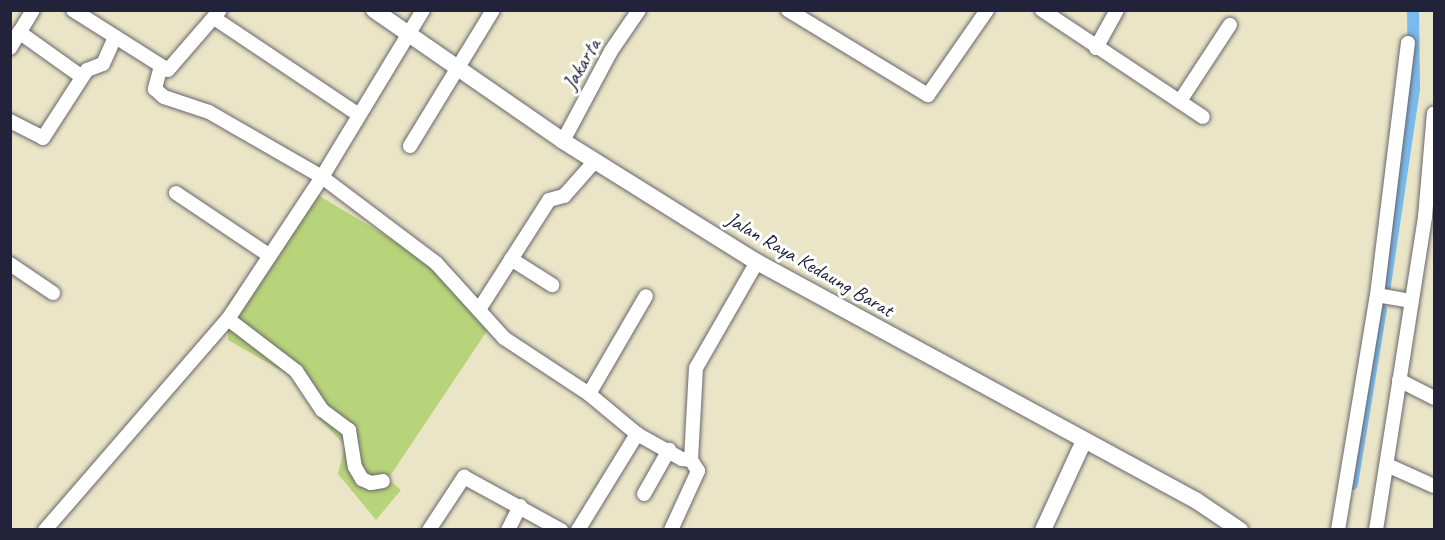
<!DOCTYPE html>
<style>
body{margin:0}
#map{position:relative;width:1445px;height:540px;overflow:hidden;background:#ebe5c7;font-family:Caveat,sans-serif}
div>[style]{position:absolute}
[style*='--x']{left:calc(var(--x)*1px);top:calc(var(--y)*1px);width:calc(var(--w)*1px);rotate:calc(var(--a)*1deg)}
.green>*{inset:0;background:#b8d47a}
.canal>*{height:12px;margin:-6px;padding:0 6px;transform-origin:6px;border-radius:6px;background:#79bbee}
.roads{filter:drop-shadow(0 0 2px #68666c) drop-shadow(0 0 2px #68666c)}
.minor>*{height:14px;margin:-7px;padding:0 7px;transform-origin:7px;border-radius:7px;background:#fff}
.tertiary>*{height:16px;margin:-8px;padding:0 8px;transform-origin:8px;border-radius:8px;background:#fff}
span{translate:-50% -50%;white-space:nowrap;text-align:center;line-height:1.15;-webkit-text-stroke:6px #fff;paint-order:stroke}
.street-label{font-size:21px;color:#22223b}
.frame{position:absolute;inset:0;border:12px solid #22223b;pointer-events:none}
</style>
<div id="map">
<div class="green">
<div style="clip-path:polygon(313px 192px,438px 267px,489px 328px,388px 479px,401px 490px,376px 520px,338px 474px,345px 445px,318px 418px,296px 379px,228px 340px,227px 304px)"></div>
</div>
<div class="canal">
<div style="--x:1384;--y:292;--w:205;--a:-81.6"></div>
<div style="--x:1414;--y:89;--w:79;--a:-90.7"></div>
<div style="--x:1352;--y:484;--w:177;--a:-80.6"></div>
</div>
<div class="roads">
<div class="minor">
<div style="--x:73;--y:10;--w:112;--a:32.3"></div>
<div style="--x:168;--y:70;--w:79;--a:-49.1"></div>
<div style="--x:788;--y:10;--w:164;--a:31.3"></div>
<div style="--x:928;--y:95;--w:103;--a:-55.2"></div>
<div style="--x:1042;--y:10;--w:193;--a:33.6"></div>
<div style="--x:214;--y:18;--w:174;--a:33.8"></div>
<div style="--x:19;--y:32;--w:77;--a:35.5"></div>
<div style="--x:10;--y:48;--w:44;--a:-58.8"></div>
<div style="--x:1096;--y:48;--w:43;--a:-61.1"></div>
<div style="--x:161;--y:66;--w:24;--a:105"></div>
<div style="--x:155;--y:89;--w:12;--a:42"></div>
<div style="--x:164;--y:97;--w:47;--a:18.4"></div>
<div style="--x:209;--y:112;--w:130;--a:29.9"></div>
<div style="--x:322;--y:177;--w:143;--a:37"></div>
<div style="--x:436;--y:263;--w:101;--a:47.8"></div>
<div style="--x:504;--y:338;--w:102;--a:33.4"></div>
<div style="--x:589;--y:394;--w:62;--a:39.8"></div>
<div style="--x:637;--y:434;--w:51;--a:29.1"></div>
<div style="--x:682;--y:459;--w:9;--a:6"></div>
<div style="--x:1180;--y:101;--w:91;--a:-56.7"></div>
<div style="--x:10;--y:121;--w:37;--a:27"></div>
<div style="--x:43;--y:138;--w:81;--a:-57.1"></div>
<div style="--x:87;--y:70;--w:17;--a:-21"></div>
<div style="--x:103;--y:64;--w:30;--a:-66"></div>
<div style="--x:563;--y:141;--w:102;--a:-61.9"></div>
<div style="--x:611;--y:51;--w:50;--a:-55.7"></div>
<div style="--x:410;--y:146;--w:159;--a:-58.6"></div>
<div style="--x:176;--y:193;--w:113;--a:33.8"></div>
<div style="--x:511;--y:259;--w:49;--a:32.4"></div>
<div style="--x:10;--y:264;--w:52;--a:34"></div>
<div style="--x:1377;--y:295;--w:35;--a:10"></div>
<div style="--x:480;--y:308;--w:128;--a:-57.4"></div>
<div style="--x:549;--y:200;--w:16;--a:-15"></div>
<div style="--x:564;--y:196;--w:47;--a:-48.5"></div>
<div style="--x:228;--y:319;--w:86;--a:37.4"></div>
<div style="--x:296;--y:371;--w:47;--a:56.3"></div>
<div style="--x:322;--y:410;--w:34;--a:37"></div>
<div style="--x:349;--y:430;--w:37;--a:81"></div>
<div style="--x:355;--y:467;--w:14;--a:60"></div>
<div style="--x:362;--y:479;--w:10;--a:24"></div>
<div style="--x:371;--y:483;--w:12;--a:-9"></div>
<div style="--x:1399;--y:380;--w:39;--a:27"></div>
<div style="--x:589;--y:394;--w:113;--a:-59.8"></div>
<div style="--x:1387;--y:465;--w:51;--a:24.1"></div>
<div style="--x:644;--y:494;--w:51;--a:-60.4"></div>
<div style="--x:45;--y:530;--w:279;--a:-49.1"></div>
<div style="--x:228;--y:319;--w:170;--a:-56.5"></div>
<div style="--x:322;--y:177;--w:195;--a:-58.8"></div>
<div style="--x:429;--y:530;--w:64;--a:-56.6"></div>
<div style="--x:464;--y:477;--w:111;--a:28.7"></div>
<div style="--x:508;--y:530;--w:27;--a:-63"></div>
<div style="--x:578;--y:530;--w:113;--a:-58.4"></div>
<div style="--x:671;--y:530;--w:65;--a:-65.4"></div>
<div style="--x:698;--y:471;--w:13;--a:-122"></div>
<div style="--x:691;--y:460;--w:92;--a:-86.9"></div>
<div style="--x:696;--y:368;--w:122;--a:-60.1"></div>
<div style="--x:1338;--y:530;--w:238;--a:-80.6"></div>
<div style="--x:1377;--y:295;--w:254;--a:-83"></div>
<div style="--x:1376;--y:530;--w:317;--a:-81.1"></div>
<div style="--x:1425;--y:217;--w:104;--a:-85.1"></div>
</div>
<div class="tertiary">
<div style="--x:374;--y:10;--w:230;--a:34.7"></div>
<div style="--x:563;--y:141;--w:229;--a:32"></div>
<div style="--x:757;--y:262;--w:501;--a:28.51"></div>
<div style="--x:1197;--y:501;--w:52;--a:34"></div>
<div style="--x:1043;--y:530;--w:98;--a:-65.3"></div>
</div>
</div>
<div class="street-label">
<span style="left:581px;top:64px;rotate:-61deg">Jakarta</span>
<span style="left:810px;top:264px;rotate:30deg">Jalan Raya Kedaung Barat</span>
</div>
<div class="frame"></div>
</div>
